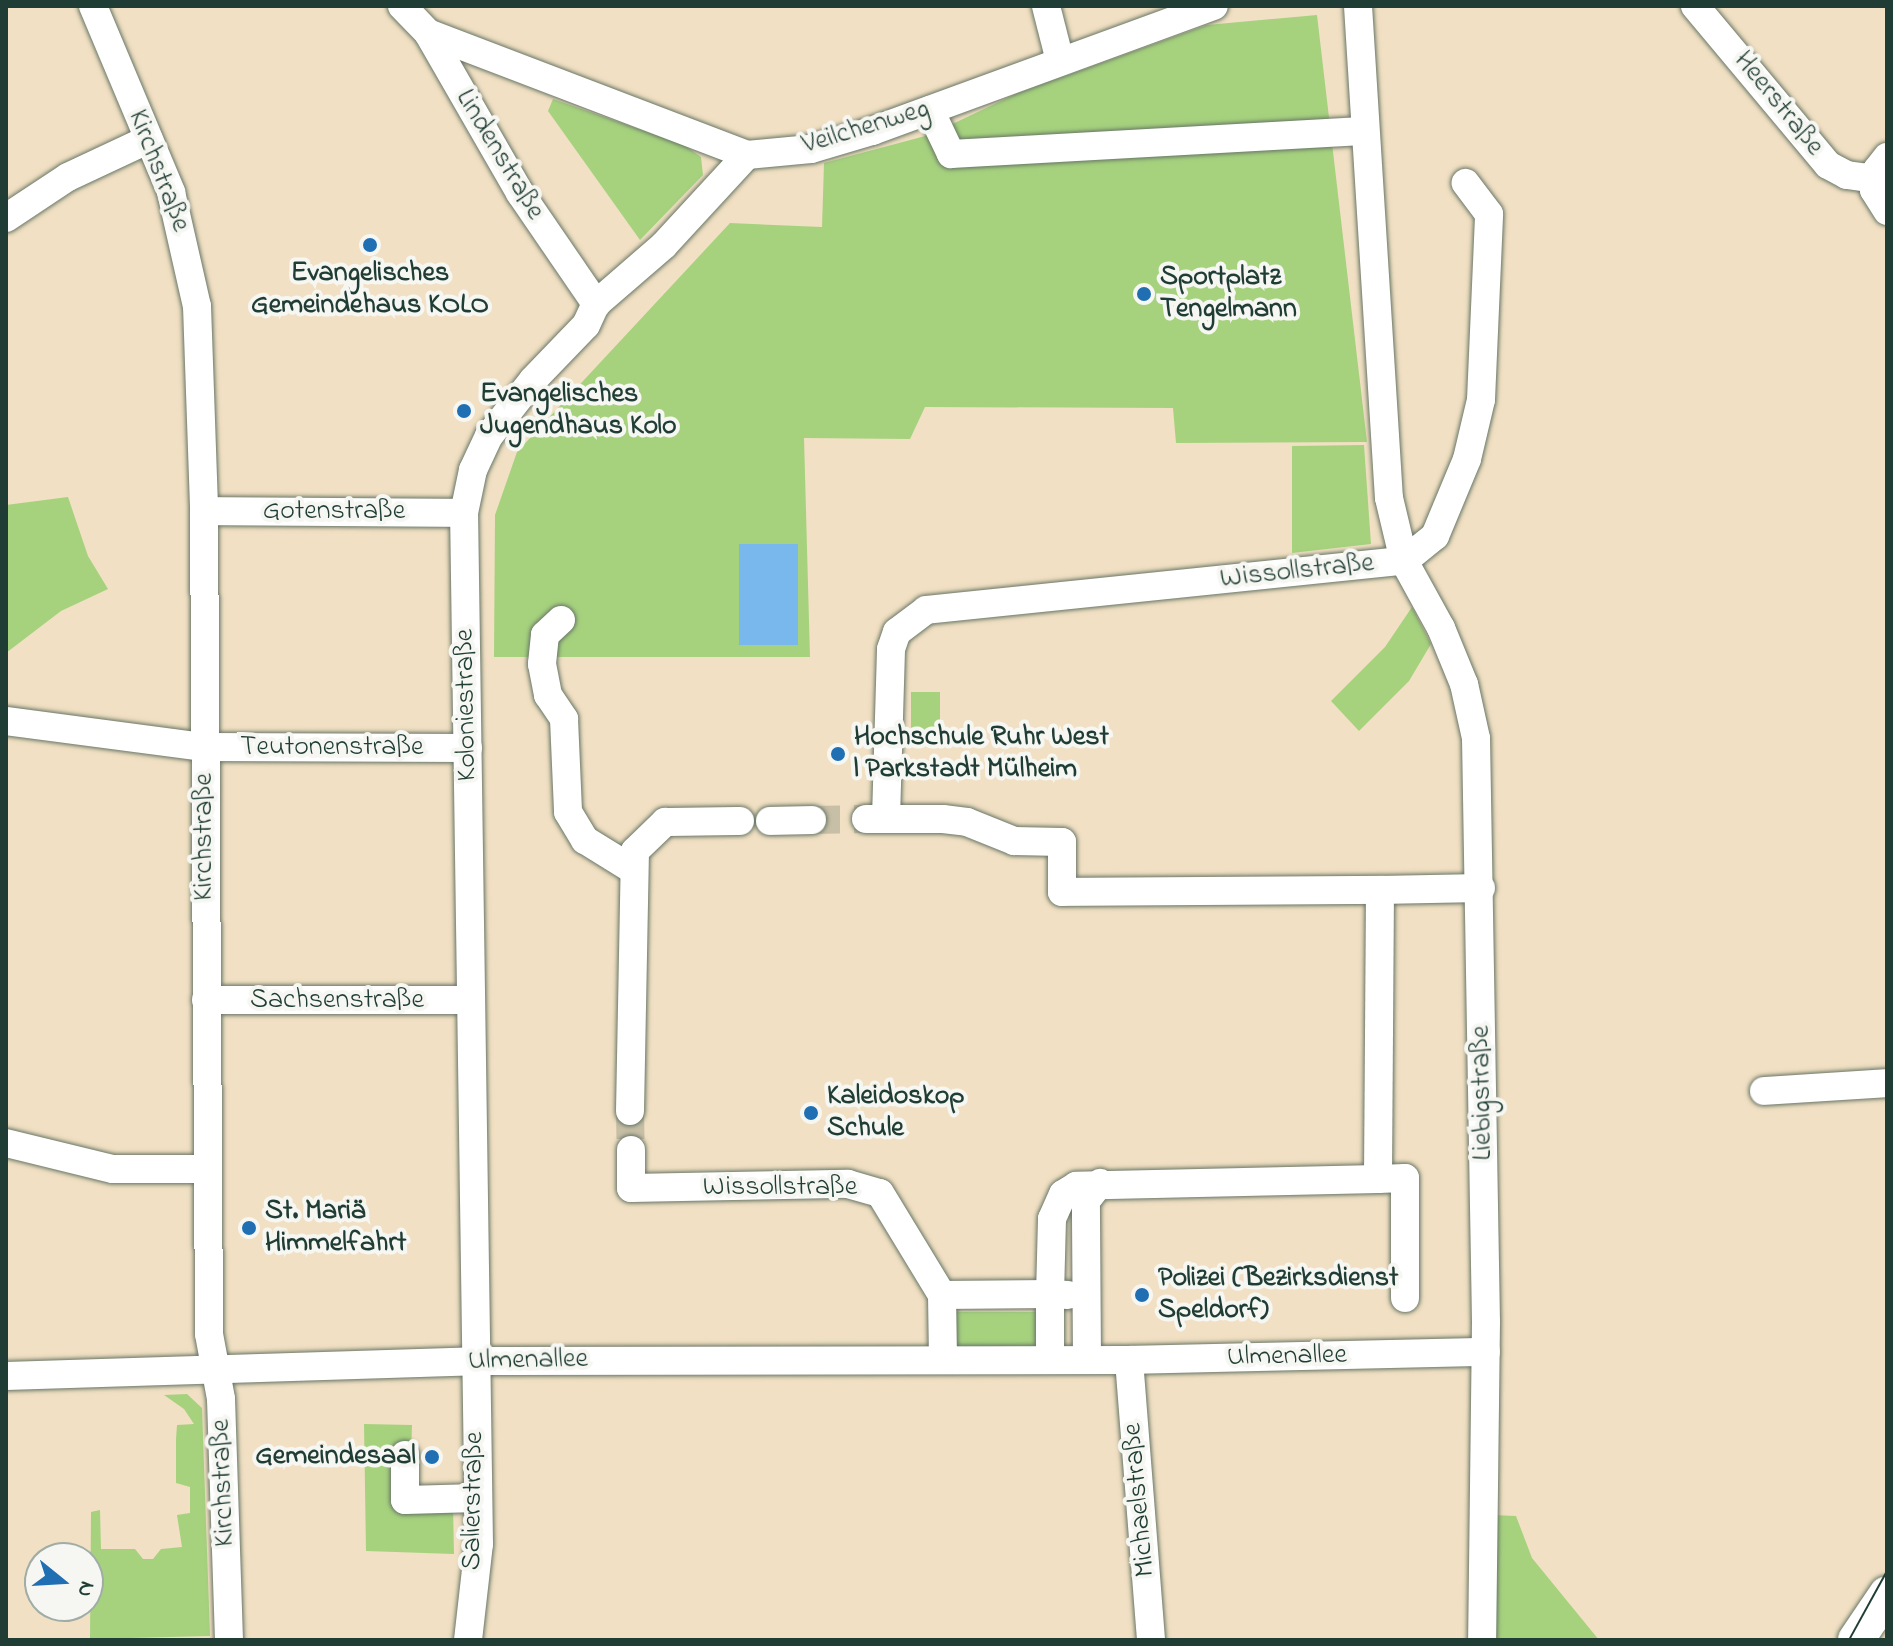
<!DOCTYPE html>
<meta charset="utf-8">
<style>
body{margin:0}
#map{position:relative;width:1893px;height:1646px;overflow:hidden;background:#f1e0c3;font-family:"Indie Flower",sans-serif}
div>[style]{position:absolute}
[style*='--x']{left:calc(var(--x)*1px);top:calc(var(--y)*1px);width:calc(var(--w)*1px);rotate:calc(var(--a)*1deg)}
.green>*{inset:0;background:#a6d27e;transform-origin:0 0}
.water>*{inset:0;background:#79b8ed;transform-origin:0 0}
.minor-tunnel>*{height:28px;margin-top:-14px;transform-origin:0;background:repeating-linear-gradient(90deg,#c7bfa6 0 28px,transparent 0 42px)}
.roads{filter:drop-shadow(0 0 2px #687666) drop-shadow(0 0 2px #687666)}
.minor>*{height:28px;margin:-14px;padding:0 14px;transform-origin:14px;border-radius:14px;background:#fff}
.major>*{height:36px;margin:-18px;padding:0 18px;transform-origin:18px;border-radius:18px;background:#fff}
.tram>*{height:2px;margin:-1px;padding:0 1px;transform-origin:1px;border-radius:1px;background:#1f3d34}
.dots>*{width:22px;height:22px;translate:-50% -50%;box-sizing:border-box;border:4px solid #f6f6f2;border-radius:50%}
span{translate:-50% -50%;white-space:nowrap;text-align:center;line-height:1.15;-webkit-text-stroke:8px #f6f6f2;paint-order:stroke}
.street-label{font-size:28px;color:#1f3d34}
.poi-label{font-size:28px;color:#1f3d34;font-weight:700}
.left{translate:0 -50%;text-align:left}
.right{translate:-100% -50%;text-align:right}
.frame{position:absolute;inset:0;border:8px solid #1f3d34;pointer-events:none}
.north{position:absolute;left:24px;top:1542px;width:80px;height:80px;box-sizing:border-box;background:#f6f6f2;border:2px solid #a0aca6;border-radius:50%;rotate:108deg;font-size:22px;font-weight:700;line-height:32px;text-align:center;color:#1f3d34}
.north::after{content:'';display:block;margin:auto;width:28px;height:36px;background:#1f6fb2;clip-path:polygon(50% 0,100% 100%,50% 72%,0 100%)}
</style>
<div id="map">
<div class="green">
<div style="clip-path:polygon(1317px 15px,1367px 442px,1176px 443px,1173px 408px,925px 407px,910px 439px,804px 438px,810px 657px,494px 657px,495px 515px,517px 452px,730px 223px,822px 227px,824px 163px,929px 135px,1018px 93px,1207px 25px)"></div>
<div style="clip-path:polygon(553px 99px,684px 145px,701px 157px,703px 175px,640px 240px,548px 111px)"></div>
<div style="clip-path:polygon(1364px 445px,1371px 544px,1292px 553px,1292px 446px)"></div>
<div style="clip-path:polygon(68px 497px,88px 556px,108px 589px,61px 611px,6px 653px,6px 505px)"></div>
<div style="clip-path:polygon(1412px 607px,1431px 644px,1409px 681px,1359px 731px,1331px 701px,1385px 647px)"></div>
<div style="left:911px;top:692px;width:29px;height:51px"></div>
<div style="left:1045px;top:1312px;width:36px;height:89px;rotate:90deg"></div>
<div style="clip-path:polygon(187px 1394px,202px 1408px,210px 1636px,90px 1639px,91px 1512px,100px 1510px,101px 1549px,135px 1549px,143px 1559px,153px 1559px,161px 1549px,182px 1547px,177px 1515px,190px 1513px,190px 1487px,176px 1483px,176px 1439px,177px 1425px,194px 1424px,184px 1409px,164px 1395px)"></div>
<div style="clip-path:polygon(364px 1424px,412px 1425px,410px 1488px,453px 1506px,454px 1554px,366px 1551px)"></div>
<div style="clip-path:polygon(1492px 1515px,1516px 1516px,1532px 1558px,1599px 1640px,1494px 1640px)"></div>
</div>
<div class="water">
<div style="left:739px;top:544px;width:59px;height:101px"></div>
</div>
<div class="minor-tunnel">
<div style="--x:812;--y:820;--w:54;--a:-1.1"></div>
<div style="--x:630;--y:1111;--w:39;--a:89"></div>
</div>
<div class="roads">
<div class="minor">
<div style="--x:93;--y:6;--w:202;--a:67.2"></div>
<div style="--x:171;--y:192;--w:117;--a:77.2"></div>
<div style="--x:197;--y:306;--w:205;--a:88"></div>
<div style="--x:204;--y:511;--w:823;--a:89.65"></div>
<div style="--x:209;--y:1334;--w:66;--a:79.5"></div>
<div style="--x:221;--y:1399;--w:241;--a:88.1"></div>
<div style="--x:402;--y:6;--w:37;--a:46"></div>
<div style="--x:428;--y:33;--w:185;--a:60.1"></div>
<div style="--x:520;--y:193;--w:135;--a:55.6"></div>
<div style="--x:1046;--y:6;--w:57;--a:75.7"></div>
<div style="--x:1358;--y:6;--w:493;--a:86.4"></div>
<div style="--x:1389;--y:498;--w:65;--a:76.6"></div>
<div style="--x:1404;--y:561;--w:77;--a:61.1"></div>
<div style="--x:1441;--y:628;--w:61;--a:67.7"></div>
<div style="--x:1464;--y:684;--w:55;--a:77.5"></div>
<div style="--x:1476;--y:738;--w:584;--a:89.02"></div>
<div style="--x:1486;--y:1322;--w:318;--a:90.7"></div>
<div style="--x:1695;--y:6;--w:207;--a:50.1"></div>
<div style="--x:1828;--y:165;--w:21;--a:28"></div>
<div style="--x:1847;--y:175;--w:28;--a:8"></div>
<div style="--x:428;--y:33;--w:342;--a:20.9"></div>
<div style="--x:747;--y:155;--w:64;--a:-5.4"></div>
<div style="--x:811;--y:149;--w:64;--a:-16.4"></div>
<div style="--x:872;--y:131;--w:364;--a:-20.1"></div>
<div style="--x:930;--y:110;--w:49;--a:64.5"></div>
<div style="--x:951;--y:154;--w:412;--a:-3.2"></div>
<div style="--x:1887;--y:157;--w:16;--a:128"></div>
<div style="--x:1877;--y:170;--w:20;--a:99"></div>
<div style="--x:1874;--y:190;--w:25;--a:58"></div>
<div style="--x:6;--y:218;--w:74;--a:-33.5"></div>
<div style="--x:68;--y:177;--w:89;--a:-25.1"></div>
<div style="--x:204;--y:511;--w:260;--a:0.4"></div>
<div style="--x:1404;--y:561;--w:40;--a:-39"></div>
<div style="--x:1435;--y:536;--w:83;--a:-67.4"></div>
<div style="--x:1467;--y:459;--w:61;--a:-76.7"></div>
<div style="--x:1481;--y:400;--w:186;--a:-87.5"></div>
<div style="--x:1489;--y:214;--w:39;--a:-127"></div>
<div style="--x:561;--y:620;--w:22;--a:137"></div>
<div style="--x:545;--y:635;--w:29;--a:96"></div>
<div style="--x:542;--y:664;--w:32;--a:79"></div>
<div style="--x:548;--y:695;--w:29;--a:56"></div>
<div style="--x:564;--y:719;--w:93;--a:87.5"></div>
<div style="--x:568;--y:812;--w:33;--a:59"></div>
<div style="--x:585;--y:840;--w:55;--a:31.7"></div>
<div style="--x:6;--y:721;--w:200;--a:7.5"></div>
<div style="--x:204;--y:747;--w:264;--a:0.2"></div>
<div style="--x:886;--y:818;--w:169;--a:-88.3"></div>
<div style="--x:891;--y:649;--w:18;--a:-71"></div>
<div style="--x:897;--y:632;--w:36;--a:-37"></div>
<div style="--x:926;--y:610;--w:481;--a:-5.9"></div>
<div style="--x:866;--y:819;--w:77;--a:0"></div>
<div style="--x:943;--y:819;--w:24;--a:7"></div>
<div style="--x:967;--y:822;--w:51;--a:22"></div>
<div style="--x:1014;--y:841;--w:48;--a:1.2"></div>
<div style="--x:1062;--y:842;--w:50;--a:90"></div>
<div style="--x:1062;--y:892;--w:318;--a:-0.4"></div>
<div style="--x:1380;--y:890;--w:289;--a:90.4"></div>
<div style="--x:1378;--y:1179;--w:302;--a:178.7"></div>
<div style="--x:1076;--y:1186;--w:15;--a:148"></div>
<div style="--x:1063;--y:1194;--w:27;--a:114"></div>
<div style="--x:1052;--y:1219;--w:75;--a:91.5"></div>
<div style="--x:1050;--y:1294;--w:108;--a:179.5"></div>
<div style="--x:770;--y:821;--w:42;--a:-1.4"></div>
<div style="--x:1380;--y:890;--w:101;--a:-1.1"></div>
<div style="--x:206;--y:1000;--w:263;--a:0"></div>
<div style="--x:1764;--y:1091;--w:123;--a:-3.7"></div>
<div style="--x:630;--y:1111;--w:260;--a:-88.9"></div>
<div style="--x:635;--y:851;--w:42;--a:-44"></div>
<div style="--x:665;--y:822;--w:75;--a:-0.8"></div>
<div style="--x:6;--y:1143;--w:110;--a:13.7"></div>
<div style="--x:113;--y:1169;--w:94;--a:0"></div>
<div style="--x:631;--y:1150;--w:38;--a:90"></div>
<div style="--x:631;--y:1188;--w:217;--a:-1.1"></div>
<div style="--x:848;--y:1184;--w:33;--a:16"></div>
<div style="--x:880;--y:1193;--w:119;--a:58.7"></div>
<div style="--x:942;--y:1295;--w:61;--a:89.1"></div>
<div style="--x:1378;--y:1179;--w:27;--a:-2"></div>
<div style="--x:1405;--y:1178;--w:120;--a:90"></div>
<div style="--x:1050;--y:1358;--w:64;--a:-90"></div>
<div style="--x:1050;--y:1294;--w:18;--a:3"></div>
<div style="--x:1087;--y:1359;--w:158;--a:-90.4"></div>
<div style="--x:1086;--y:1201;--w:23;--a:-52"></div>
<div style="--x:1129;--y:1360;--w:281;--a:85.5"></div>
<div style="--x:6;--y:1376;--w:469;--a:-1.8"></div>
<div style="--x:475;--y:1361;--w:654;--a:-0.09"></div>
<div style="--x:1129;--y:1360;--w:357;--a:-1.3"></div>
<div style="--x:405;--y:1455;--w:45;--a:90"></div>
<div style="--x:405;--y:1500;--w:73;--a:-1.6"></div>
<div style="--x:468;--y:1640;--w:97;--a:-83.5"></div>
<div style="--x:479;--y:1544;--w:1031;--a:-90.83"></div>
<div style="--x:464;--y:513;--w:44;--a:-78.2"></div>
<div style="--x:473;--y:470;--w:38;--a:-65"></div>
<div style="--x:489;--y:436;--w:71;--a:-51.8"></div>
<div style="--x:533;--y:380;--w:76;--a:-46.1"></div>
<div style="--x:586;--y:325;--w:23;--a:-65"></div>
<div style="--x:596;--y:304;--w:90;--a:-40.9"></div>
<div style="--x:664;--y:245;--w:122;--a:-47.3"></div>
</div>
<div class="major">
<div style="--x:1856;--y:1640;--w:55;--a:-56"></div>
</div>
</div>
<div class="tram">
<div style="--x:1849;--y:1640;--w:79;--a:-61.2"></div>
</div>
<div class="dots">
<div style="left:370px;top:245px;background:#1f6fb2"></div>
<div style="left:1144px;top:294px;background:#1f6fb2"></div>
<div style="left:464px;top:411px;background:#1f6fb2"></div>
<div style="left:838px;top:754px;background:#1f6fb2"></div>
<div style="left:811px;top:1113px;background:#1f6fb2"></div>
<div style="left:249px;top:1228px;background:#1f6fb2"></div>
<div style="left:1142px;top:1295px;background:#1f6fb2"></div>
<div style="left:432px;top:1457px;background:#1f6fb2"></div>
</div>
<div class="street-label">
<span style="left:1778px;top:104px;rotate:51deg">Heerstraße</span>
<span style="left:866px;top:128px;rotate:-17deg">Veilchenweg</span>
<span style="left:499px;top:155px;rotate:59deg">Lindenstraße</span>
<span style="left:158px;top:171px;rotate:69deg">Kirchstraße</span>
<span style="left:334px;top:512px">Gotenstraße</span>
<span style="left:1297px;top:572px;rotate:-6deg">Wissollstraße</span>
<span style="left:467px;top:705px;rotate:-91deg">Koloniestraße</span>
<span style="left:332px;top:748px">Teutonenstraße</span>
<span style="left:205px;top:837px;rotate:-90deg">Kirchstraße</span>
<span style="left:337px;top:1001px">Sachsenstraße</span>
<span style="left:1483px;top:1093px;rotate:-91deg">Liebigstraße</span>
<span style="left:780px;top:1188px">Wissollstraße</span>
<span style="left:1287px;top:1357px;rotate:-1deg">Ulmenallee</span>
<span style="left:528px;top:1361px;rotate:-1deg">Ulmenallee</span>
<span style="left:224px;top:1483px;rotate:-92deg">Kirchstraße</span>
<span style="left:1140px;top:1500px;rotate:-95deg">Michaelstraße</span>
<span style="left:474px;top:1501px;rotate:-89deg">Salierstraße</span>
</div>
<div class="poi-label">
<span style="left:370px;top:290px">Evangelisches<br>Gemeindehaus KOLO</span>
<span class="left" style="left:1160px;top:294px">Sportplatz<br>Tengelmann</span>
<span class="left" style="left:480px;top:411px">Evangelisches<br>Jugendhaus Kolo</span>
<span class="left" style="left:854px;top:754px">Hochschule Ruhr West<br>| Parkstadt Mülheim</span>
<span class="left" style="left:827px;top:1113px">Kaleidoskop<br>Schule</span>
<span class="left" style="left:265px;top:1228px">St. Mariä<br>Himmelfahrt</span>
<span class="left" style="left:1158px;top:1295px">Polizei (Bezirksdienst<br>Speldorf)</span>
<span class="right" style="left:416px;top:1457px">Gemeindesaal</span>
</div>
<div class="frame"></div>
<div class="north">N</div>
</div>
